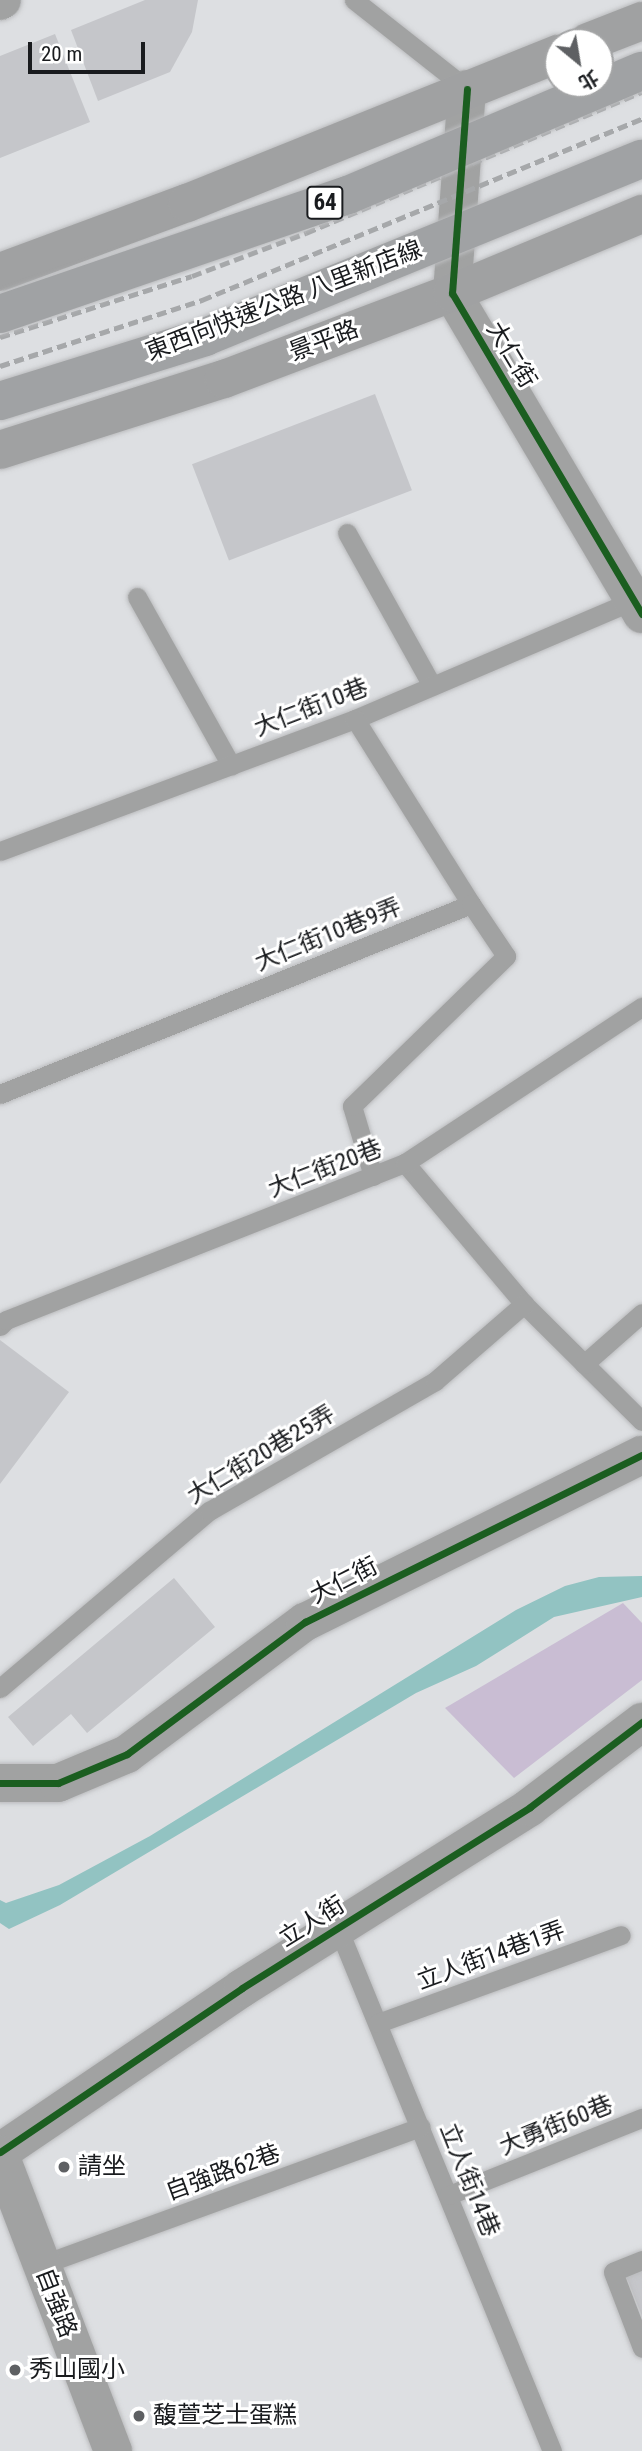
<!DOCTYPE html>
<meta charset="utf-8">
<style>
body{margin:0}
#map{position:relative;width:642px;height:2451px;overflow:hidden;background:#dddfe2;font-family:"Roboto Condensed","Noto Sans TC",sans-serif}
div>[style]{position:absolute}
[style*='--x']{left:calc(var(--x)*1px);top:calc(var(--y)*1px);width:calc(var(--w)*1px);rotate:calc(var(--a)*1deg)}
.green>*{inset:0;background:#c9bdd3}
.water>*{inset:0;background:#92c3c2}
.building>*{inset:0;background:#c5c6ca;transform-origin:0 0}
.roads{filter:drop-shadow(0 0 2px #bbbcbe) drop-shadow(0 0 2px #bbbcbe)}
.service>*{height:19px;margin:-9.5px;padding:0 9.5px;transform-origin:9.5px;border-radius:9.5px;background:#a1a2a2}
.minor>*{height:38px;margin:-19px;padding:0 19px;transform-origin:19px;border-radius:19px;background:#a1a2a2}
.secondary>*{height:38px;margin:-19px;padding:0 19px;transform-origin:19px;border-radius:19px;background:#a0a1a2}
.rail>*{height:5px;margin-top:-2.5px;transform-origin:0;background:repeating-linear-gradient(90deg,#a6a8aa 0 10px,transparent 0 15px)}
.bridges{filter:drop-shadow(0 0 2px #bbbcbe) drop-shadow(0 0 2px #bbbcbe)}
.trunk-bridge>*{height:38px;margin:-19px;padding:0 19px;transform-origin:19px;border-radius:19px;background:#a0a2a4}
.cycleway>*{height:7px;margin:-3.5px;padding:0 3.5px;transform-origin:3.5px;border-radius:3.5px;background:#1b5e20}
.dots>*{width:19px;height:19px;translate:-50% -50%;box-sizing:border-box;border:4px solid #fff;border-radius:50%}
span{translate:-50% -50%;white-space:nowrap;text-align:center;line-height:1.15;-webkit-text-stroke:6px #fff;paint-order:stroke}
.shield-label span{padding:2px 5px;background:#fff;border:2px solid;border-radius:5px;-webkit-text-stroke-width:0}
.shield-label{font-size:23px;color:#191b1e;font-weight:700}
.street-label{font-size:24px;color:#191b1e}
.poi-label{font-size:24px;color:#191b1e}
.left{translate:0 -50%;text-align:left}
.north{position:absolute;left:544px;top:28px;width:70px;height:70px;box-sizing:border-box;background:#fff;border:2px solid #a3a4a5;border-radius:50%;rotate:150deg;font-size:19px;font-weight:700;line-height:28px;text-align:center;color:#191b1e}
.north::after{content:'';display:block;margin:auto;width:24px;height:32px;background:#5e6063;clip-path:polygon(50% 0,100% 100%,50% 72%,0 100%)}
.scale{position:absolute;left:28px;top:42px;width:117px;height:32px;box-sizing:border-box;border:4px solid #191b1e;border-top:0;padding-left:9px;font-size:21px;line-height:24px;white-space:nowrap;color:#191b1e;-webkit-text-stroke:5px #fff;paint-order:stroke}
</style>
<div id="map">
<div class="green">
<div style="clip-path:polygon(623px 1603px,642px 1623px,642px 1680px,514px 1778px,445px 1708px)"></div>
</div>
<div class="water">
<div style="clip-path:polygon(642px 1576px,642px 1597px,554px 1617px,476px 1666px,416px 1693px,60px 1905px,9px 1929px,0 1923px,0 1900px,6px 1903px,59px 1885px,150px 1836px,516px 1610px,565px 1586px,599px 1577px)"></div>
</div>
<div class="building">
<div style="clip-path:polygon(145px 0,198px 0,192px 32px,170px 72px,98px 101px,71px 30px)"></div>
<div style="clip-path:polygon(55px 34px,90px 122px,0 158px,0 56px)"></div>
<div style="left:375px;top:394px;width:103px;height:196px;rotate:69deg"></div>
<div style="clip-path:polygon(0 1340px,69px 1392px,0 1484px)"></div>
<div style="clip-path:polygon(174px 1578px,215px 1627px,87px 1733px,71px 1714px,33px 1746px,8px 1717px)"></div>
<div style="clip-path:polygon(642px 2269px,642px 2316px,626px 2276px)"></div>
</div>
<div class="roads">
<div class="service">
<div style="--x:354;--y:0;--w:144;--a:38.2"></div>
<div style="--x:347;--y:533;--w:175;--a:60.9"></div>
<div style="--x:137;--y:597;--w:193;--a:60.8"></div>
<div style="--x:0;--y:851;--w:379;--a:-20.4"></div>
<div style="--x:355;--y:719;--w:303;--a:-23.1"></div>
<div style="--x:0;--y:1094;--w:508;--a:-21.97"></div>
<div style="--x:471;--y:904;--w:218;--a:-122.1"></div>
<div style="--x:405;--y:1163;--w:185;--a:49.8"></div>
<div style="--x:524;--y:1304;--w:166;--a:44.8"></div>
<div style="--x:373;--y:1176;--w:73;--a:-106.7"></div>
<div style="--x:352;--y:1106;--w:215;--a:-44.2"></div>
<div style="--x:506;--y:956;--w:63;--a:-123.9"></div>
<div style="--x:0;--y:1326;--w:8;--a:-45"></div>
<div style="--x:6;--y:1320;--w:429;--a:-21.5"></div>
<div style="--x:405;--y:1163;--w:284;--a:-33.4"></div>
<div style="--x:584;--y:1364;--w:77;--a:-41.3"></div>
<div style="--x:0;--y:1688;--w:274;--a:-40.3"></div>
<div style="--x:209;--y:1511;--w:261;--a:-29.9"></div>
<div style="--x:435;--y:1381;--w:118;--a:-40.9"></div>
<div style="--x:338;--y:1928;--w:565;--a:67.75"></div>
<div style="--x:378;--y:2023;--w:258;--a:-19.9"></div>
<div style="--x:449;--y:2195;--w:208;--a:-21.8"></div>
<div style="--x:642;--y:2260;--w:31;--a:158"></div>
<div style="--x:613;--y:2272;--w:81;--a:69.1"></div>
<div style="--x:41;--y:2265;--w:404;--a:-20"></div>
</div>
<div class="minor">
<div style="--x:0;--y:1;--w:2;--a:-27"></div>
<div style="--x:467;--y:89;--w:205;--a:94.2"></div>
<div style="--x:452;--y:293;--w:373;--a:59.4"></div>
<div style="--x:0;--y:1783;--w:58;--a:0"></div>
<div style="--x:58;--y:1783;--w:75;--a:-22.8"></div>
<div style="--x:127;--y:1754;--w:222;--a:-36.6"></div>
<div style="--x:305;--y:1622;--w:376;--a:-26.4"></div>
<div style="--x:0;--y:2152;--w:292;--a:-34.1"></div>
<div style="--x:242;--y:1988;--w:340;--a:-32.1"></div>
<div style="--x:530;--y:1807;--w:141;--a:-37.2"></div>
<div style="--x:0;--y:2155;--w:317;--a:69.1"></div>
</div>
<div class="secondary">
<div style="--x:588;--y:42;--w:58;--a:-21.3"></div>
<div style="--x:0;--y:272;--w:199;--a:-20.3"></div>
<div style="--x:187;--y:203;--w:400;--a:-21.9"></div>
<div style="--x:0;--y:450;--w:235;--a:-17.6"></div>
<div style="--x:224;--y:379;--w:244;--a:-20.7"></div>
<div style="--x:452;--y:293;--w:206;--a:-22.6"></div>
</div>
</div>
<div class="rail">
<div style="--x:0;--y:337;--w:201;--a:-17.6"></div>
<div style="--x:192;--y:276;--w:122;--a:-20.7"></div>
<div style="--x:306;--y:233;--w:364;--a:-22.8"></div>
<div style="--x:0;--y:366;--w:213;--a:-18.1"></div>
<div style="--x:202;--y:300;--w:476;--a:-22.4"></div>
</div>
<div class="bridges">
<div class="trunk-bridge">
<div style="--x:0;--y:314;--w:368;--a:-18.9"></div>
<div style="--x:348;--y:195;--w:319;--a:-22.9"></div>
<div style="--x:0;--y:401;--w:215;--a:-17.3"></div>
<div style="--x:205;--y:337;--w:472;--a:-22.2"></div>
</div>
</div>
<div class="cycleway">
<div style="--x:467;--y:89;--w:205;--a:94.2"></div>
<div style="--x:452;--y:293;--w:373;--a:59.4"></div>
<div style="--x:0;--y:1783;--w:58;--a:0"></div>
<div style="--x:58;--y:1783;--w:75;--a:-22.8"></div>
<div style="--x:127;--y:1754;--w:222;--a:-36.6"></div>
<div style="--x:305;--y:1622;--w:376;--a:-26.4"></div>
<div style="--x:0;--y:2152;--w:292;--a:-34.1"></div>
<div style="--x:242;--y:1988;--w:340;--a:-32.1"></div>
<div style="--x:530;--y:1807;--w:141;--a:-37.2"></div>
</div>
<div class="dots">
<div style="left:64px;top:2167px;background:#5e6063"></div>
<div style="left:15px;top:2370px;background:#5e6063"></div>
<div style="left:139px;top:2416px;background:#5e6063"></div>
</div>
<div class="shield-label">
<span style="left:325px;top:203px">64</span>
</div>
<div class="street-label">
<span style="left:284px;top:301px;rotate:-21deg">東西向快速公路 八里新店線</span>
<span style="left:324px;top:341px;rotate:-21deg">景平路</span>
<span style="left:511px;top:355px;rotate:59deg">大仁街</span>
<span style="left:311px;top:708px;rotate:-21deg">大仁街10巷</span>
<span style="left:328px;top:935px;rotate:-22deg">大仁街10巷9弄</span>
<span style="left:325px;top:1169px;rotate:-21deg">大仁街20巷</span>
<span style="left:261px;top:1455px;rotate:-31deg">大仁街20巷25弄</span>
<span style="left:344px;top:1581px;rotate:-27deg">大仁街</span>
<span style="left:312px;top:1922px;rotate:-32deg">立人街</span>
<span style="left:491px;top:1956px;rotate:-20deg">立人街14巷1弄</span>
<span style="left:556px;top:2126px;rotate:-22deg">大勇街60巷</span>
<span style="left:223px;top:2173px;rotate:-20deg">自強路62巷</span>
<span style="left:469px;top:2180px;rotate:68deg">立人街14巷</span>
<span style="left:56px;top:2303px;rotate:69deg">自強路</span>
</div>
<div class="poi-label">
<span class="left" style="left:78px;top:2167px">請坐</span>
<span class="left" style="left:29px;top:2370px">秀山國小</span>
<span class="left" style="left:153px;top:2416px">馥萱芝士蛋糕</span>
</div>
<div class="north">北</div>
<div class="scale">20 m</div>
</div>
